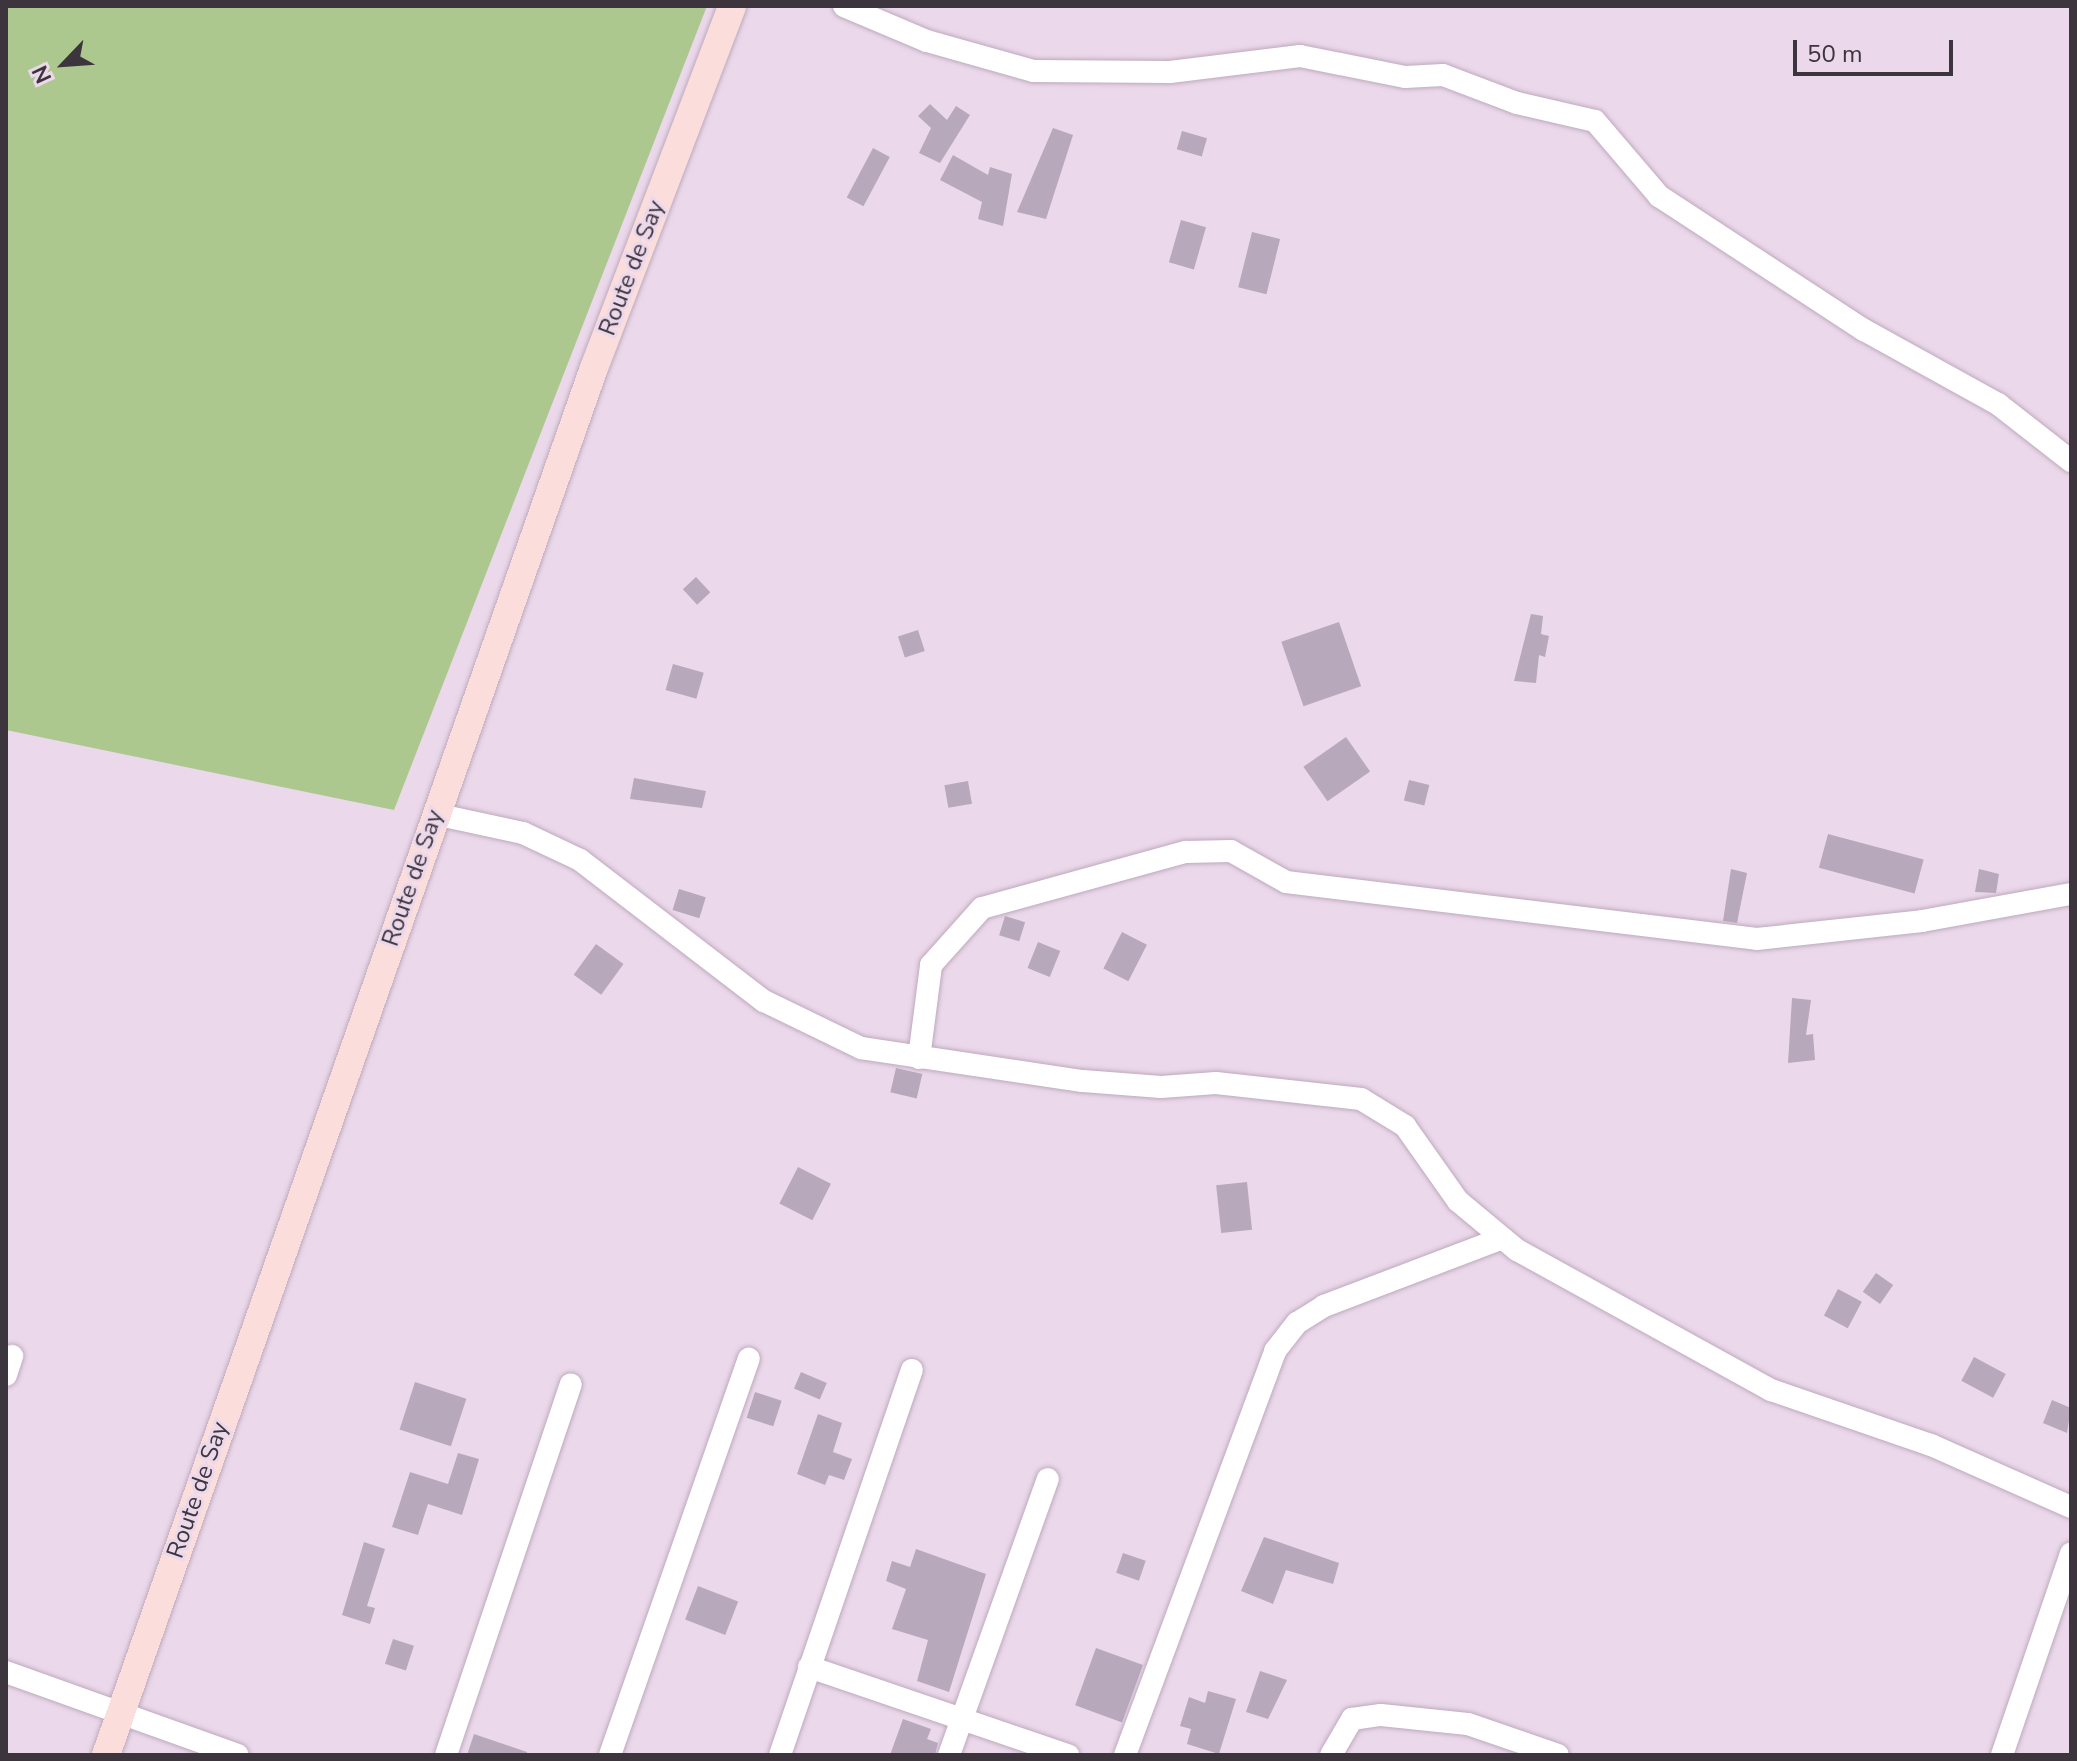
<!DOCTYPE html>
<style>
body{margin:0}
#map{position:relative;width:2077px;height:1761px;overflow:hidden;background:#ecd8eb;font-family:"Nunito Sans",sans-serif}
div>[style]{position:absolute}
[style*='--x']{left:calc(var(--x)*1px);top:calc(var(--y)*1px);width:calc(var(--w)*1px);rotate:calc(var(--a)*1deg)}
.green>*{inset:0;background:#acc88f}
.building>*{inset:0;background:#b8a8bc;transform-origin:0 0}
.roads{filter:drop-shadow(0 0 2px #bdaabd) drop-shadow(0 0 2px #bdaabd)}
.minor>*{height:22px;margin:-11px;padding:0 11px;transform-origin:11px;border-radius:11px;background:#fff}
.major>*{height:28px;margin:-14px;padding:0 14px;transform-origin:14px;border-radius:14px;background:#fbdedc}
span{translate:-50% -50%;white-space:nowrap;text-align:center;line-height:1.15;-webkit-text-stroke:6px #ecd8eb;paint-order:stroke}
.street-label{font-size:24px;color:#3d353d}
.frame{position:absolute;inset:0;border:8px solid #3d353d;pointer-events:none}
.north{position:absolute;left:24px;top:24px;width:80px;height:80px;-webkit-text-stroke:6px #ecd8eb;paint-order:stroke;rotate:245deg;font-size:22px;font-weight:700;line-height:32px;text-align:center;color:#3d353d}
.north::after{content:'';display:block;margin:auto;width:28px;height:36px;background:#3d353d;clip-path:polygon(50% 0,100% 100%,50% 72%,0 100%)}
.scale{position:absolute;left:1793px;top:40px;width:160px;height:36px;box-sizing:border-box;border:4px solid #3d353d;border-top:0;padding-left:10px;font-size:24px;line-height:28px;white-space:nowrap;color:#3d353d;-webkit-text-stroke:6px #ecd8eb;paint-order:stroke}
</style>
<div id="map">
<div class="green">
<div style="clip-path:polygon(6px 6px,707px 6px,394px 810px,6px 730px)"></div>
</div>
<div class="building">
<div style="clip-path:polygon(930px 104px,947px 120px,956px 106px,970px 115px,940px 163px,919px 153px,931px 128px,918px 116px)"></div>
<div style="clip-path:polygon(1053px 128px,1073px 135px,1046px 219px,1017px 212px)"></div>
<div style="left:1182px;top:131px;width:26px;height:19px;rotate:16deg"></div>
<div style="left:873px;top:148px;width:19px;height:56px;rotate:28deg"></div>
<div style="clip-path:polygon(953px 155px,988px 175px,990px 167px,1012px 174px,1003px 226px,978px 219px,982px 202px,940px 180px)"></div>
<div style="left:1181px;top:220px;width:26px;height:44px;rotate:16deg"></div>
<div style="left:1252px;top:232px;width:29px;height:57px;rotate:14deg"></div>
<div style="left:696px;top:577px;width:21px;height:18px;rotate:47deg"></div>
<div style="clip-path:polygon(1531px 614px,1543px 616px,1541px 634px,1549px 636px,1545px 657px,1539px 655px,1536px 683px,1514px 681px)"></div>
<div style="left:1339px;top:622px;width:68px;height:61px;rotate:71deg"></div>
<div style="left:918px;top:630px;width:22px;height:21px;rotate:72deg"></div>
<div style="left:673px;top:664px;width:32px;height:27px;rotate:16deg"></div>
<div style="left:1346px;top:737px;width:42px;height:52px;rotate:55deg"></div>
<div style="clip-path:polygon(634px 778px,706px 791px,702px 808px,630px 799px)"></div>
<div style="left:1409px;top:780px;width:21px;height:21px;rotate:14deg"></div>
<div style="left:968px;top:781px;width:23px;height:24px;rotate:80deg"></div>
<div style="left:1828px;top:834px;width:99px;height:35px;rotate:15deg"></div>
<div style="clip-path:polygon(1731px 869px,1747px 873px,1737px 923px,1723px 921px)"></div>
<div style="clip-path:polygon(1979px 869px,1999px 874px,1996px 893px,1975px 892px)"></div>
<div style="left:679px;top:889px;width:28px;height:22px;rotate:17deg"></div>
<div style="left:1005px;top:916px;width:21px;height:20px;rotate:17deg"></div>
<div style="left:1122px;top:932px;width:28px;height:41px;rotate:27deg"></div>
<div style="left:1038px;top:942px;width:24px;height:28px;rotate:22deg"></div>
<div style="left:596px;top:944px;width:34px;height:38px;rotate:36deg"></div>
<div style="clip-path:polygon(1792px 998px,1811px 1000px,1806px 1035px,1813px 1034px,1815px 1060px,1788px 1063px)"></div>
<div style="left:896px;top:1068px;width:27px;height:25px;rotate:13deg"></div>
<div style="left:798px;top:1167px;width:37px;height:41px;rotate:27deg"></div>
<div style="left:1247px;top:1182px;width:48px;height:31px;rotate:84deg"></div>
<div style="left:1876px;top:1273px;width:21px;height:23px;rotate:35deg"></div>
<div style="left:1838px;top:1289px;width:27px;height:30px;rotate:28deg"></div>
<div style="left:1974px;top:1357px;width:36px;height:27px;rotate:28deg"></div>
<div style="left:801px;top:1372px;width:28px;height:18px;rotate:23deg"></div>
<div style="left:415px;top:1382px;width:54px;height:50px;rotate:18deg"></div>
<div style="left:755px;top:1392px;width:28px;height:27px;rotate:18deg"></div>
<div style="clip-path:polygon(2052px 1400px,2071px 1408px,2067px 1433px,2043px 1423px)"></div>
<div style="clip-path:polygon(818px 1414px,842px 1423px,833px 1452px,852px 1459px,844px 1480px,829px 1475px,825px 1485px,797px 1474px)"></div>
<div style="clip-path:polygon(458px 1453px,479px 1459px,462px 1515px,428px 1504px,418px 1535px,392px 1527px,410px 1472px,448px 1484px)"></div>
<div style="clip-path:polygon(1264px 1537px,1339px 1563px,1333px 1584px,1286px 1570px,1273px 1604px,1241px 1591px)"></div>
<div style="clip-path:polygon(364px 1542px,385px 1549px,367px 1606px,375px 1608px,370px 1624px,342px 1615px)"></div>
<div style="clip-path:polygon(916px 1549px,986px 1574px,949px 1692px,917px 1681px,928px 1640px,892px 1629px,906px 1589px,886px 1581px,892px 1561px,910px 1567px)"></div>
<div style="left:1123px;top:1553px;width:24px;height:21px;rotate:19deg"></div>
<div style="left:698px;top:1586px;width:43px;height:36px;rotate:21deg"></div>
<div style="left:393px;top:1639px;width:22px;height:26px;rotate:18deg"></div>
<div style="left:1096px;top:1648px;width:50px;height:61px;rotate:20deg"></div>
<div style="clip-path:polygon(1260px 1671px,1287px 1680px,1268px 1719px,1246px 1712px)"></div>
<div style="clip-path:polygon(1208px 1691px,1236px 1699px,1219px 1754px,1187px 1744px,1191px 1729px,1180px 1726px,1189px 1697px,1205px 1703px)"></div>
<div style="clip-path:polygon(903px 1719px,931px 1729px,927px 1739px,938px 1743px,935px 1755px,890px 1755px)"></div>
<div style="clip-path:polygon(474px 1734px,527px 1752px,526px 1755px,467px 1755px)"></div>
</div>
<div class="roads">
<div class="minor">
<div style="--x:844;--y:6;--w:90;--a:22.9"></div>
<div style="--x:927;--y:41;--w:111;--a:15.7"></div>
<div style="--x:1034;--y:71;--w:136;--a:0.4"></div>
<div style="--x:1170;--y:72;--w:131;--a:-7"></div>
<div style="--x:1300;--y:56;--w:107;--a:11.3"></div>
<div style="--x:1405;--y:77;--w:38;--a:-3"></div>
<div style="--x:1443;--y:75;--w:79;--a:20.7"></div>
<div style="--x:1517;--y:103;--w:80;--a:13"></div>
<div style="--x:1595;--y:121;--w:99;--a:49.5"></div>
<div style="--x:1659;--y:196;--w:245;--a:33.2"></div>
<div style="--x:1864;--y:330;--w:153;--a:28.9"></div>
<div style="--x:1998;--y:404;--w:93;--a:38"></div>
<div style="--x:435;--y:814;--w:90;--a:12.2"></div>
<div style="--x:523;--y:833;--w:63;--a:25.3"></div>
<div style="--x:580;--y:860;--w:232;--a:37.5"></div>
<div style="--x:764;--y:1001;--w:108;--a:25.9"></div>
<div style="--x:861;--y:1048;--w:224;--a:8.5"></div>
<div style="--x:1083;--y:1081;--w:78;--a:4.4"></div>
<div style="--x:1161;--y:1087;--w:55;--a:-4.2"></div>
<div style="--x:1216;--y:1083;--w:146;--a:6.3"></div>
<div style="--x:1361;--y:1099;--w:52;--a:31.5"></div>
<div style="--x:1405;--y:1126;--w:92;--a:54.8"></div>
<div style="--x:1458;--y:1201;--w:77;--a:39.7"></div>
<div style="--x:1517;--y:1250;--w:290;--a:28.9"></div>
<div style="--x:1771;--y:1390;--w:169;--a:19"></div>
<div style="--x:1931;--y:1445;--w:153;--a:23.9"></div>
<div style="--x:919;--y:1058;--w:94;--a:-82.6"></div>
<div style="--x:931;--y:965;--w:76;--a:-48.2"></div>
<div style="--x:982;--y:908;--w:212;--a:-15.4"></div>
<div style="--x:1186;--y:852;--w:45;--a:-1.3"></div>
<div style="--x:1231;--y:851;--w:63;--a:29.4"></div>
<div style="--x:1286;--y:882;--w:474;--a:6.9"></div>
<div style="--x:1757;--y:939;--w:166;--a:-6.2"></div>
<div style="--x:1922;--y:921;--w:151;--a:-10.3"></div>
<div style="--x:6;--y:1375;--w:20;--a:-72"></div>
<div style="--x:809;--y:1667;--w:274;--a:18.8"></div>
<div style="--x:6;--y:1672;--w:246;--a:19.7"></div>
<div style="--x:446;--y:1755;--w:391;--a:-71.4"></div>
<div style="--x:610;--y:1755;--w:420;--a:-70.7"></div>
<div style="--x:780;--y:1755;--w:407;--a:-71.1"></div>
<div style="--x:949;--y:1755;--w:293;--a:-70.3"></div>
<div style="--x:1125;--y:1755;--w:431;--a:-69.6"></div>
<div style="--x:1275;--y:1351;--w:36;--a:-52"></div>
<div style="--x:1297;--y:1323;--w:32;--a:-32"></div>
<div style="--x:1324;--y:1306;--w:188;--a:-20.8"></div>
<div style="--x:1331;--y:1755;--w:42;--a:-59.7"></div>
<div style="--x:1352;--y:1719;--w:29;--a:-8"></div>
<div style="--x:1381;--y:1715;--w:87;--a:5.9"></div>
<div style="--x:1468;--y:1724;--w:95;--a:19"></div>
<div style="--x:2002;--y:1755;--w:213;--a:-71.1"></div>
</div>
<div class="major">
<div style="--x:106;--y:1755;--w:1470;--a:-70.62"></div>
<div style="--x:594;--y:368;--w:387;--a:-69.1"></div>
</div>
</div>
<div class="street-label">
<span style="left:632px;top:268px;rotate:-69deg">Route de Say</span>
<span style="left:413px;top:878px;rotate:-71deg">Route de Say</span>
<span style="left:198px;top:1490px;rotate:-71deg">Route de Say</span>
</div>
<div class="frame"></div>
<div class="north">N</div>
<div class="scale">50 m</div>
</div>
